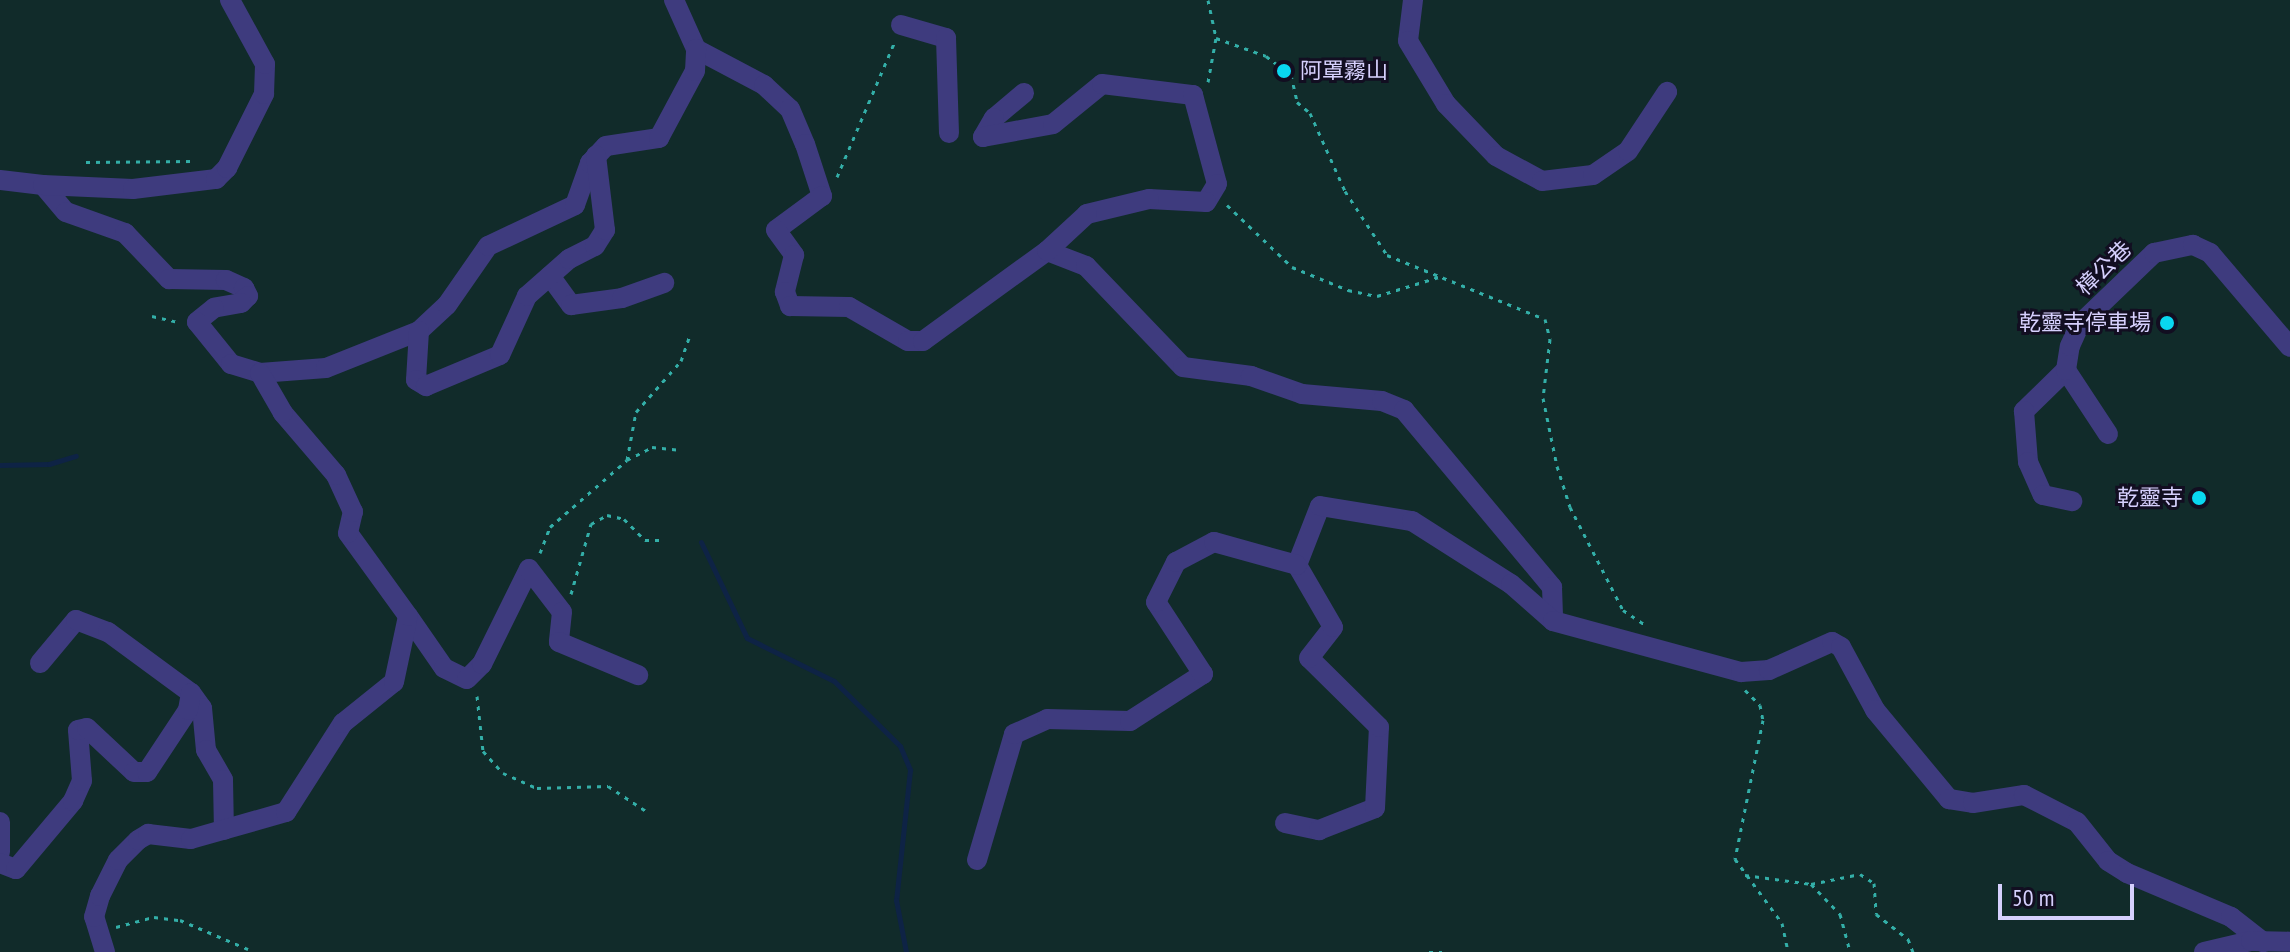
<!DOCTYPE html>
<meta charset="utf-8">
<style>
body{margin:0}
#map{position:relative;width:2290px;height:952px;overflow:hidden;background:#120e21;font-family:"PT Sans Narrow","Noto Sans TC",sans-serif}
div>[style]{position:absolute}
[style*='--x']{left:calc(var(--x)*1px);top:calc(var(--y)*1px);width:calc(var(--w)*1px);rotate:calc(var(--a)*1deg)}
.green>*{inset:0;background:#112b2a;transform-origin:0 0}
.stream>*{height:5px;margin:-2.5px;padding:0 2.5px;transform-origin:2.5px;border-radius:2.5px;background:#0e2345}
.path>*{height:3px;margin-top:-1.5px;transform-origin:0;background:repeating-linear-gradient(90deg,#33afa8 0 4px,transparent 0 10px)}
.minor>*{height:20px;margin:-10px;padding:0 10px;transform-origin:10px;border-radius:10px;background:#3e3b7e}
.dots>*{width:22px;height:22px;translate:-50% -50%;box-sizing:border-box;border:4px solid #120e21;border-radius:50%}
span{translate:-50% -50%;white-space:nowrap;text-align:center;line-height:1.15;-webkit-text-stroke:6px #120e21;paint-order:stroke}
.poi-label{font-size:22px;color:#d6d0fd}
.left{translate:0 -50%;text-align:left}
.right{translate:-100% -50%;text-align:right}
.street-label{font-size:22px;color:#d6d0fd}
.scale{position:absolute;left:1998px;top:884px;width:136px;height:36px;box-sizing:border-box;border:4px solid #d6d0fd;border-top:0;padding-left:10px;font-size:24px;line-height:28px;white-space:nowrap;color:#d6d0fd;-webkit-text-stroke:6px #120e21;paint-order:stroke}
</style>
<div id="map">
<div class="green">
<div style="left:0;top:0;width:2290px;height:952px"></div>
</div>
<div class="stream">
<div style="--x:0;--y:465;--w:49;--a:-1.2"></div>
<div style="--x:49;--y:464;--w:28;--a:-17"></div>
<div style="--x:701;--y:542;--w:106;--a:64.4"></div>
<div style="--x:747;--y:638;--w:97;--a:26.3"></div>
<div style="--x:834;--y:681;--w:93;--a:44.6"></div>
<div style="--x:900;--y:746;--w:26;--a:67"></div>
<div style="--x:910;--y:770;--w:131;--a:96.1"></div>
<div style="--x:896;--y:900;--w:53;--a:79.1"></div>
</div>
<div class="path">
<div style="--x:1208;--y:0;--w:39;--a:78"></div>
<div style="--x:1208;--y:82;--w:45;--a:-79.7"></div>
<div style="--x:1216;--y:38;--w:53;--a:19.8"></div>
<div style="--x:1266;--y:56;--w:31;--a:37"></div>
<div style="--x:1291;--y:75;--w:28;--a:77"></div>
<div style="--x:1297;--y:102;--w:17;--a:40"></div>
<div style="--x:1310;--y:113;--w:85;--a:65.8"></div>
<div style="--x:1345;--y:191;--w:77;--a:56.7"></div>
<div style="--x:1387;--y:255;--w:170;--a:22.1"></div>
<div style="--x:1545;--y:319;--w:21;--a:76"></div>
<div style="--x:1550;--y:339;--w:59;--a:96.8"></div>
<div style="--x:1543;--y:398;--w:69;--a:78.4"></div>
<div style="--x:1557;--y:466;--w:43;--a:72.4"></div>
<div style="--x:1570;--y:507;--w:116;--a:62.8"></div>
<div style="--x:1623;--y:610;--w:27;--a:34"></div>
<div style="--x:86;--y:162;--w:108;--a:-0.5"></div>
<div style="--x:837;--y:177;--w:148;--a:-66.9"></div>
<div style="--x:1227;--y:205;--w:90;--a:43.6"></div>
<div style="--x:1292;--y:267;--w:61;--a:22.3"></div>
<div style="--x:1348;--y:290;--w:30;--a:12"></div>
<div style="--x:1377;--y:296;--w:68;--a:-17.1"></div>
<div style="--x:152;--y:316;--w:26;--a:13"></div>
<div style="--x:627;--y:460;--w:49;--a:-79.4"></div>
<div style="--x:636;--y:412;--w:68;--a:-48.6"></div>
<div style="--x:681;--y:361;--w:28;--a:-71"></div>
<div style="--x:540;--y:553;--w:28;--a:-69"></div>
<div style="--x:550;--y:527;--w:102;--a:-41"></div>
<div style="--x:627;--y:460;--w:28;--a:-27"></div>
<div style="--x:652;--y:447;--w:27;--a:6"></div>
<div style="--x:571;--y:594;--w:73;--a:-74.1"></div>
<div style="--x:591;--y:524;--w:18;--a:-29"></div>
<div style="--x:607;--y:515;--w:17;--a:13"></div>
<div style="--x:624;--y:519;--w:30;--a:45"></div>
<div style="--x:645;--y:540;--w:15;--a:0"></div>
<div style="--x:1745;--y:690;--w:21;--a:45"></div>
<div style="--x:1760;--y:705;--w:15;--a:79"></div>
<div style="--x:1763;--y:720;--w:142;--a:101.4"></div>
<div style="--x:1735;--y:859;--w:79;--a:53.7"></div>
<div style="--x:1782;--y:923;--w:30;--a:78"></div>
<div style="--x:477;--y:696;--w:55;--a:83.8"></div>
<div style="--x:483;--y:751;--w:30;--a:48"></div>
<div style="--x:503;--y:773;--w:37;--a:24"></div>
<div style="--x:537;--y:788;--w:71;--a:-1.6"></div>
<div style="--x:608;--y:786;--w:45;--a:33.3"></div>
<div style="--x:1745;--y:875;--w:67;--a:7.8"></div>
<div style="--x:1811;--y:884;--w:50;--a:-11.5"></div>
<div style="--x:1860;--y:874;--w:17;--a:33"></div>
<div style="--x:1874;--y:883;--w:31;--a:86"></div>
<div style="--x:1876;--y:914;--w:41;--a:38"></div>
<div style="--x:1908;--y:939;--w:14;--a:69"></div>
<div style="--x:1811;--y:884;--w:42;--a:46"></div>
<div style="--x:1840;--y:914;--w:39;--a:75"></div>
<div style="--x:116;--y:927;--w:39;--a:-15"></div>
<div style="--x:154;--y:917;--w:26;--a:7"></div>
<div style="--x:180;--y:920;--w:74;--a:23.1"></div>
<div style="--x:1429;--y:952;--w:13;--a:0"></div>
</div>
<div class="minor">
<div style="--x:674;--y:0;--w:54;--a:65.8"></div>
<div style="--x:696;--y:49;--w:77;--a:27.9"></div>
<div style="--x:764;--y:85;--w:35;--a:43"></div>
<div style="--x:790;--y:109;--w:38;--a:67"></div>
<div style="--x:805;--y:144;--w:55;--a:71.9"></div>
<div style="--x:822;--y:196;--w:57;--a:143.5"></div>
<div style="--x:776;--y:230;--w:31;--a:54"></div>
<div style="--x:794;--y:255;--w:38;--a:104"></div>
<div style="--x:785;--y:292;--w:15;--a:70"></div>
<div style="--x:790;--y:306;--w:59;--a:1"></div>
<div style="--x:849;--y:307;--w:68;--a:30"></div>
<div style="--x:908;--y:341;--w:15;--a:0"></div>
<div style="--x:923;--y:341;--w:153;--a:-36"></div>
<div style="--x:1047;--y:251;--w:42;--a:21"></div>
<div style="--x:1086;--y:266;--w:140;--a:46.2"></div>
<div style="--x:1183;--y:367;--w:69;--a:7.5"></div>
<div style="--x:1251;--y:376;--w:54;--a:19.4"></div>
<div style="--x:1302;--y:394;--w:80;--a:5"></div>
<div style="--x:1382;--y:401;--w:24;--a:22"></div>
<div style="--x:1404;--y:410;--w:231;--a:50.1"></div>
<div style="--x:1552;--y:587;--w:34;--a:88"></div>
<div style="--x:1413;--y:0;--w:41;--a:97"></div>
<div style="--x:1408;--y:41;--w:74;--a:58.9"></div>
<div style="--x:1446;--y:104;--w:72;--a:46.1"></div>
<div style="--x:1496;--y:156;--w:52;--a:28.5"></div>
<div style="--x:1542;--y:181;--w:51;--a:-6.7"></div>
<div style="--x:1593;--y:175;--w:42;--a:-34.4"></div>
<div style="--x:1628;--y:151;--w:71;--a:-56.5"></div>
<div style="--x:901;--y:25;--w:47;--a:16.1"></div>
<div style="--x:946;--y:38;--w:95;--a:88.2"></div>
<div style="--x:1024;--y:93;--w:39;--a:140"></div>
<div style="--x:994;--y:118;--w:22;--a:120"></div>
<div style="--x:983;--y:137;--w:71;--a:-10.5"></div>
<div style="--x:1053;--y:124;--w:63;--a:-39.2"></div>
<div style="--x:1102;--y:84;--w:92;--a:6.9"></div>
<div style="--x:1193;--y:95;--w:92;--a:74.9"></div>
<div style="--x:1217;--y:184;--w:21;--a:121"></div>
<div style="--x:1206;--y:202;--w:57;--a:-177"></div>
<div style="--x:1149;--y:199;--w:64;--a:166.4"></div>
<div style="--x:1087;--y:214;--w:54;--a:137.2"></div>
<div style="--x:0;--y:180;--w:43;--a:6.6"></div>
<div style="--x:43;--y:185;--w:35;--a:50"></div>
<div style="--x:66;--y:212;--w:63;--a:19.6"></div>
<div style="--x:125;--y:233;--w:64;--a:46.3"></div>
<div style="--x:169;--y:279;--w:57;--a:1"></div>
<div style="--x:226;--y:280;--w:20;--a:24"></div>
<div style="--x:244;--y:288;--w:9;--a:63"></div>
<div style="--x:248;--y:296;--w:10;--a:135"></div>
<div style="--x:241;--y:303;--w:27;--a:170"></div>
<div style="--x:214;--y:308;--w:22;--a:141"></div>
<div style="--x:197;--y:322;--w:54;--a:51"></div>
<div style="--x:231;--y:364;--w:30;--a:17"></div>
<div style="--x:260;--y:373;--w:66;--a:-4.3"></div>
<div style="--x:326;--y:368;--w:100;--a:-21.7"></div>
<div style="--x:419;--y:331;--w:38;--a:-43"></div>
<div style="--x:447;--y:305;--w:72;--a:-55.2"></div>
<div style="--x:488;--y:246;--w:96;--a:-25.2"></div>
<div style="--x:575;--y:205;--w:45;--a:-70.3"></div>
<div style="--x:590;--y:163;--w:23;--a:-47"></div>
<div style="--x:606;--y:146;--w:54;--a:-8.6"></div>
<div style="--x:659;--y:138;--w:76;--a:-61.8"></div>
<div style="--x:695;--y:71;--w:22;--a:-87"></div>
<div style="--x:43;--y:185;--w:90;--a:2.5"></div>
<div style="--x:133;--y:189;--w:84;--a:-6.9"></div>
<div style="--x:216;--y:179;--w:16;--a:-45"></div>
<div style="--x:227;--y:168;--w:83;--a:-63.4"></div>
<div style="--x:264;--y:94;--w:30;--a:-88"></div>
<div style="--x:265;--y:64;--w:73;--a:-118.7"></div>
<div style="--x:550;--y:276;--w:36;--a:54"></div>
<div style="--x:571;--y:305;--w:51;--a:-7.8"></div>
<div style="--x:622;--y:298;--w:45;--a:-19.7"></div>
<div style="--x:419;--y:331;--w:49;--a:93.5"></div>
<div style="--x:416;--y:380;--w:12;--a:31"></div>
<div style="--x:426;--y:386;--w:80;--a:-22.7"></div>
<div style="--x:500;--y:355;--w:65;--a:-65.4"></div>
<div style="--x:527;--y:296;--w:56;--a:-41.4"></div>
<div style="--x:569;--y:259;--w:29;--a:-27"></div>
<div style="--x:595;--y:246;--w:19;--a:-58"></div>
<div style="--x:605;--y:230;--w:75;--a:-96.9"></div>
<div style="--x:2066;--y:370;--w:59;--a:135.7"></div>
<div style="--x:2024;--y:411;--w:51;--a:85.5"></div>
<div style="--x:2028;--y:462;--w:36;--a:66"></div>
<div style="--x:2043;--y:495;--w:30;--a:12"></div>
<div style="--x:2108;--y:434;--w:77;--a:-123.3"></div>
<div style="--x:2066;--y:370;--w:24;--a:-81"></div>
<div style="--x:2070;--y:346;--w:24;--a:-66"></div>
<div style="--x:2080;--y:324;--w:103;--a:-43.8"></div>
<div style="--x:2154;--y:253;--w:40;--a:-12"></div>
<div style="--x:2193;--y:245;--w:19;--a:25"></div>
<div style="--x:2210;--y:253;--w:123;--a:49.6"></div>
<div style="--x:408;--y:616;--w:63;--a:55.3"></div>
<div style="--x:444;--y:668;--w:25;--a:26"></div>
<div style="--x:467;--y:679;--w:21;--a:-45"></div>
<div style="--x:482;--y:664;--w:106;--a:-63.7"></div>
<div style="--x:529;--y:569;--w:54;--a:52.5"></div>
<div style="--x:562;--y:612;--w:30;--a:96"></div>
<div style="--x:559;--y:642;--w:86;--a:22.7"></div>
<div style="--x:40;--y:663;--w:56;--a:-50.1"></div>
<div style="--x:76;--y:620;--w:34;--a:21"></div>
<div style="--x:108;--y:632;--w:103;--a:36.3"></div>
<div style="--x:191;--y:693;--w:19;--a:54"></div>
<div style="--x:202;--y:708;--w:42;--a:84.6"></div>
<div style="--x:206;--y:750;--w:34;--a:60"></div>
<div style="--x:223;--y:780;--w:50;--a:88.9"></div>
<div style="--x:0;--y:822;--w:30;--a:90"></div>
<div style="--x:1285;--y:823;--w:35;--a:12"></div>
<div style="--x:1319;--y:830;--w:60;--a:-21.4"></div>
<div style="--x:1375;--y:808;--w:81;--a:-87.2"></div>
<div style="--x:1379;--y:727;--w:98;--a:-135.4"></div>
<div style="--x:1309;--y:658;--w:39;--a:-52"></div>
<div style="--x:1333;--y:627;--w:72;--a:-120.1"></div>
<div style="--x:1297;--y:565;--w:63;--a:-68.7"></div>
<div style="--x:1320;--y:506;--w:93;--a:9.3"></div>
<div style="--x:1412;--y:521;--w:117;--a:32.5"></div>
<div style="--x:1511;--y:584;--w:56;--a:41.4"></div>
<div style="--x:1553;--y:621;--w:195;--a:15.2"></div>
<div style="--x:1741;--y:672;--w:28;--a:-4"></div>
<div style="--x:1769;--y:670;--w:69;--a:-24"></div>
<div style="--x:1832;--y:642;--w:10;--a:29"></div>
<div style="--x:1841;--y:647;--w:72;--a:61.6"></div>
<div style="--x:1875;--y:710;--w:116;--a:50.3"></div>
<div style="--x:1949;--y:799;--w:24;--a:9"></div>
<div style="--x:1973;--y:803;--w:52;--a:-8.9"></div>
<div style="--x:2024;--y:795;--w:59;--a:27"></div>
<div style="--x:2077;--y:822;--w:50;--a:51.5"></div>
<div style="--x:2108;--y:861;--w:22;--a:32"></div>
<div style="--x:2127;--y:873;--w:113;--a:22.9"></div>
<div style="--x:2231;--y:917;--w:41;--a:38"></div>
<div style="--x:977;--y:860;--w:131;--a:-73.6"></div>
<div style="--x:1014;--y:734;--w:36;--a:-24"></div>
<div style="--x:1047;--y:719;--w:83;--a:1.4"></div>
<div style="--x:1130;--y:721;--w:87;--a:-32.8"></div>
<div style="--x:1203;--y:674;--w:86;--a:-123.1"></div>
<div style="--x:1156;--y:602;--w:45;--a:-63.4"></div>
<div style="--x:1176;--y:562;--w:43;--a:-27.8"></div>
<div style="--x:1214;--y:542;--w:86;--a:15.5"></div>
<div style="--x:0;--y:863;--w:17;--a:21"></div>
<div style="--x:16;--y:869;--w:89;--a:-50"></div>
<div style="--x:73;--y:801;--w:22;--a:-66"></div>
<div style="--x:82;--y:781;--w:51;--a:-94.5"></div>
<div style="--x:78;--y:730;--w:9;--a:-13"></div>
<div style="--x:87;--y:728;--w:64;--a:43.1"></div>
<div style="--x:134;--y:772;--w:13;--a:0"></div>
<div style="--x:147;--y:772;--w:74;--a:-56.5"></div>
<div style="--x:188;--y:710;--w:17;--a:-80"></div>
<div style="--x:105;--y:952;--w:37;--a:-107"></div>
<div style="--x:94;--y:917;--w:22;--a:-74"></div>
<div style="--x:100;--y:896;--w:40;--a:-63.4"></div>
<div style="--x:118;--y:860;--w:28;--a:-45"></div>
<div style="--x:138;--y:840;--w:12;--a:-31"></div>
<div style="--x:148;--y:834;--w:43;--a:6.6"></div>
<div style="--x:191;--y:839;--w:99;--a:-15.9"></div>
<div style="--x:286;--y:812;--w:106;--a:-57.4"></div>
<div style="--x:343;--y:723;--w:65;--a:-38.8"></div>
<div style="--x:394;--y:682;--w:67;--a:-78"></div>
<div style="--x:408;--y:616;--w:102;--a:-125.9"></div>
<div style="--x:348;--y:533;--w:22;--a:-77"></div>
<div style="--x:353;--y:512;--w:41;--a:-114.7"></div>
<div style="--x:336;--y:475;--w:82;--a:-130.5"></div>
<div style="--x:283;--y:413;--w:46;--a:-119.9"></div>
<div style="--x:2204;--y:952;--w:48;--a:-13.2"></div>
<div style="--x:2251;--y:941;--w:39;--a:1"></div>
</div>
<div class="dots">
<div style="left:1284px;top:71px;background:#09d7f0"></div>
<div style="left:2167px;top:323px;background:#09d7f0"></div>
<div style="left:2199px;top:498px;background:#09d7f0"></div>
</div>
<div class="poi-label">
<span class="left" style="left:1300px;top:71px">阿罩霧山</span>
<span class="right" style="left:2151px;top:323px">乾靈寺停車場</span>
<span class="right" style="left:2183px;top:498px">乾靈寺</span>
</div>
<div class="street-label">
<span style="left:2104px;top:268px;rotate:-44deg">樟公巷</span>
</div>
<div class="scale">50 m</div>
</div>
